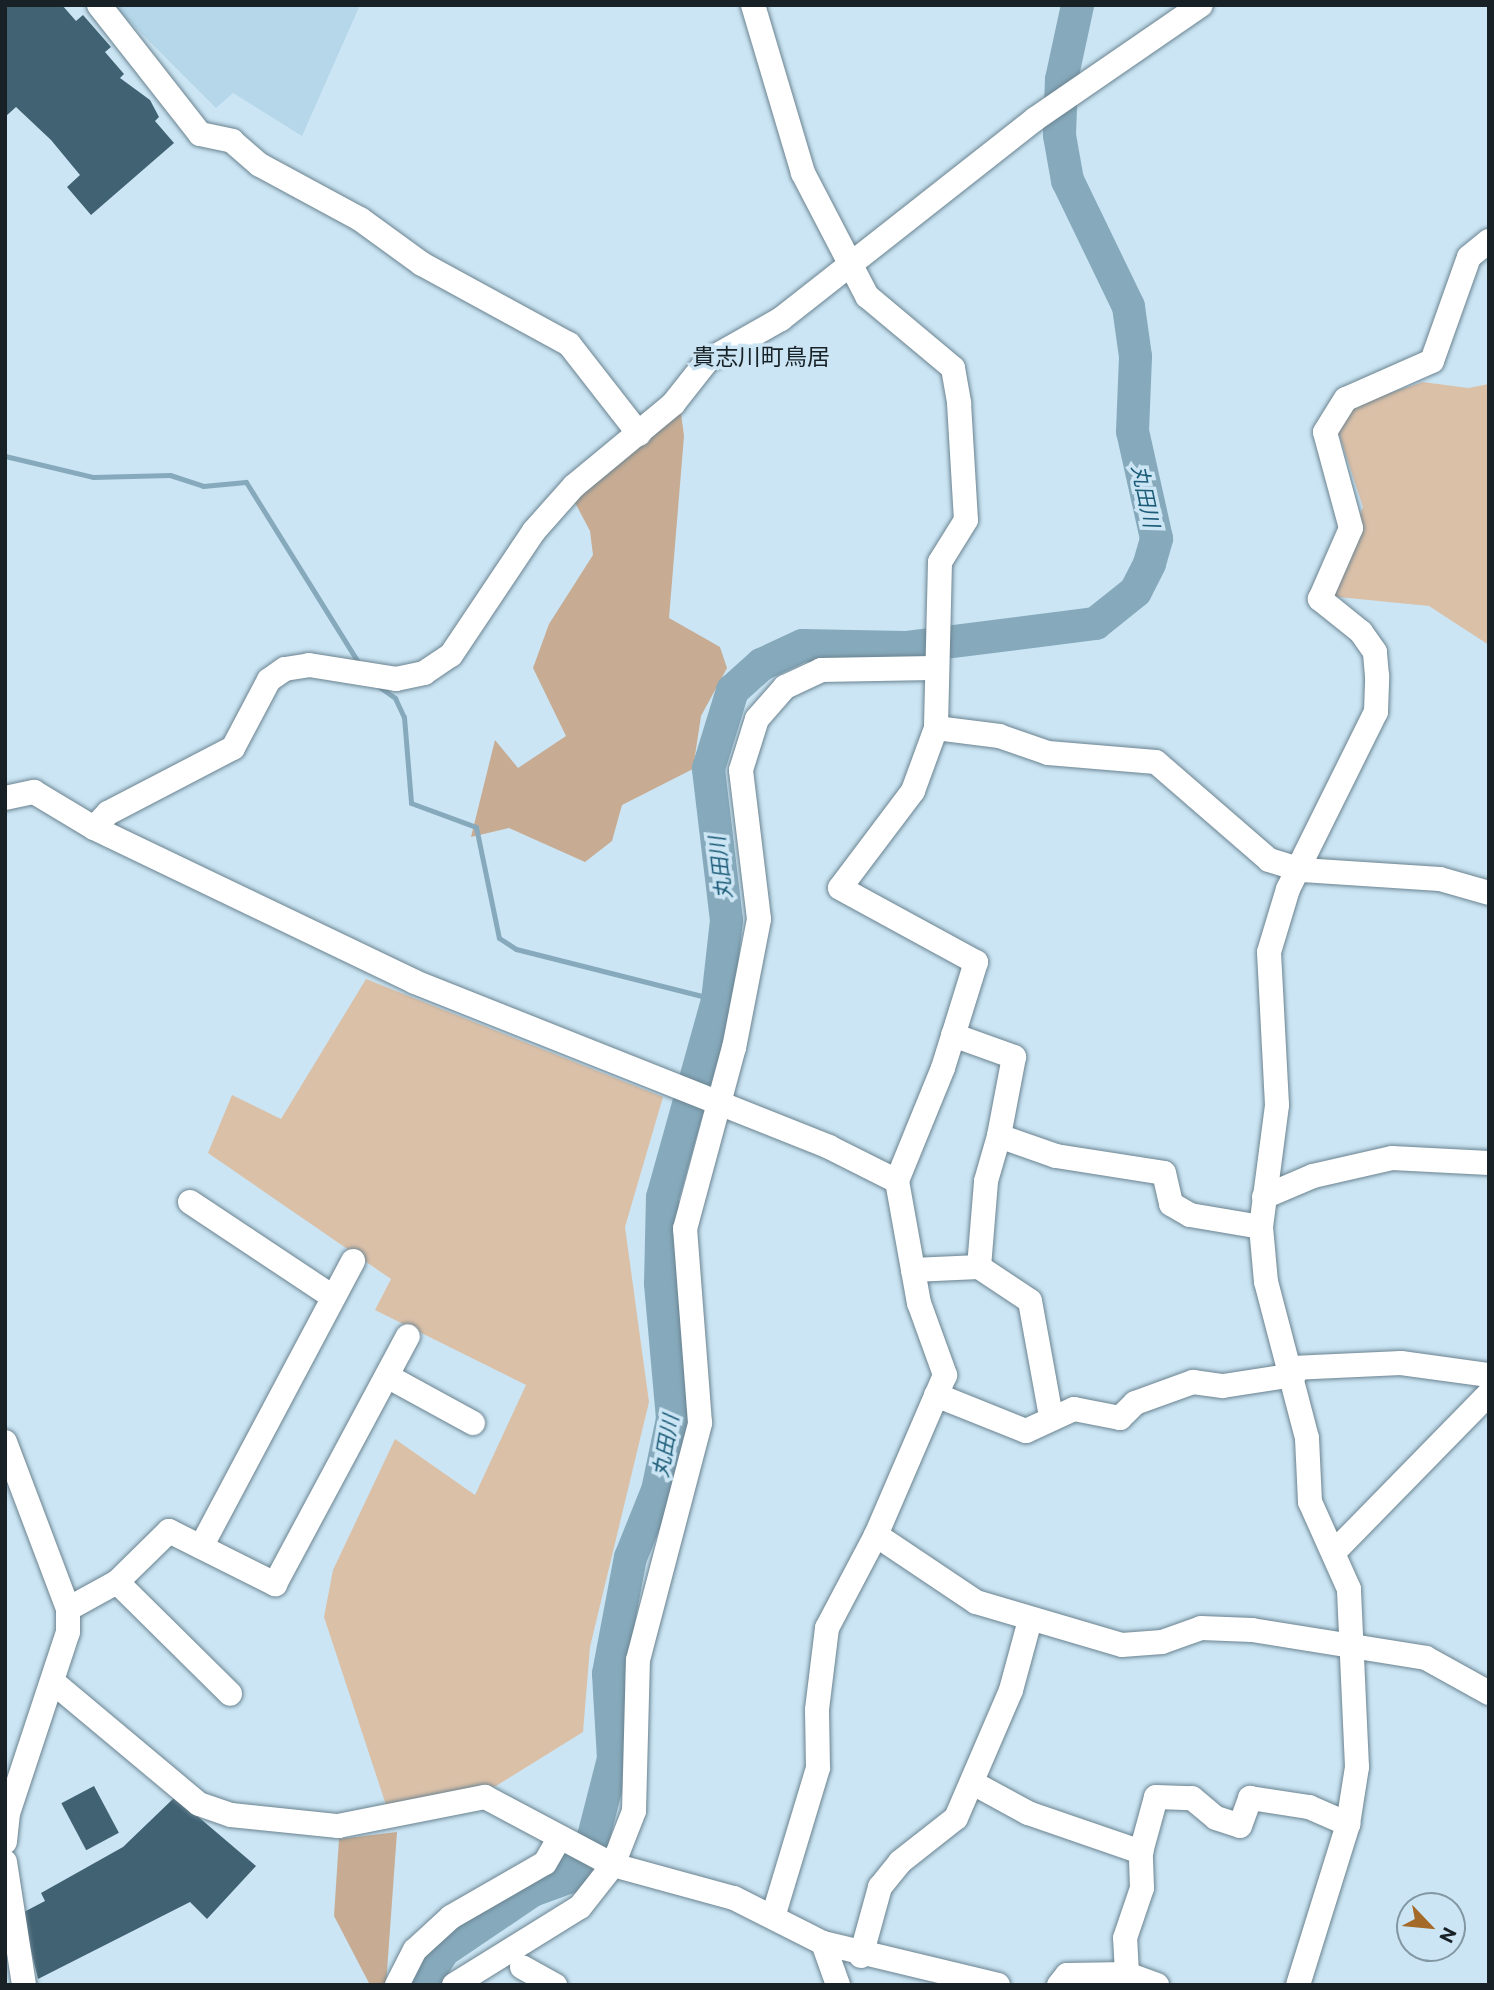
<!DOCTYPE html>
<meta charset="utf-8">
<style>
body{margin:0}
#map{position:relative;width:1494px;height:1990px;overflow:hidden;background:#cbe5f4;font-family:Commissioner,"Noto Sans JP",sans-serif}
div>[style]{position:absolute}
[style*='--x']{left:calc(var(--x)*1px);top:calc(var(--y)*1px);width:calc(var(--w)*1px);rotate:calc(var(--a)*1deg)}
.built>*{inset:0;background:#b5d7e9}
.green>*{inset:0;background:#dbc0a8}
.forest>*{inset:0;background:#c7ac93}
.stream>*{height:5px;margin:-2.5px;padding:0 2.5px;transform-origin:2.5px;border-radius:2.5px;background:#86aabc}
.river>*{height:33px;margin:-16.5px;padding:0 16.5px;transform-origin:16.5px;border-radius:16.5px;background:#86aabc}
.building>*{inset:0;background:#406273;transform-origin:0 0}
.roads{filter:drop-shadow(0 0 2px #6b8390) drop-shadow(0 0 2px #6b8390)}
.minor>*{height:24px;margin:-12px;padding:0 12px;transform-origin:12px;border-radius:12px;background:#fff}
span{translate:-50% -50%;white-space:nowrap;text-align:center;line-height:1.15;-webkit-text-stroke:7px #cbe5f4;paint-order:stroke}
.water-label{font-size:21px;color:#1b5b77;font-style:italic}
.quarter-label{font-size:23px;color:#172126}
.frame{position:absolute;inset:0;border:7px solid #172126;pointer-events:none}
.north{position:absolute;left:1396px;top:1892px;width:70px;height:70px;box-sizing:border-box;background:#cbe5f4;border:2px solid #8397a2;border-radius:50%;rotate:116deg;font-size:19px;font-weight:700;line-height:28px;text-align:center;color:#172126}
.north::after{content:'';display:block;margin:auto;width:24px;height:32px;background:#a46a29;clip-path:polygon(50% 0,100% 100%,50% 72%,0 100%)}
</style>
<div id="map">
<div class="built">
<div style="clip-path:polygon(113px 5px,360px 5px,302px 136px,233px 93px,216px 108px)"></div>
</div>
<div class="green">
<div style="clip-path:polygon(1423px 382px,1468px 388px,1489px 384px,1489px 645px,1429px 606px,1328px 596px,1363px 507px,1338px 431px,1354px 405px)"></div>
<div style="clip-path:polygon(366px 979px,663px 1097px,625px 1227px,649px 1402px,590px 1647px,583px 1732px,496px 1786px,388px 1811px,324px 1617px,333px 1570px,395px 1439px,475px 1495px,526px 1385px,375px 1310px,391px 1279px,208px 1153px,232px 1095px,281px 1119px)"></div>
</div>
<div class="forest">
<div style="clip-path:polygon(680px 406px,684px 436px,669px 618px,720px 647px,727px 668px,701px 716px,693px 769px,622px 805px,612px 841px,585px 862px,509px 828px,471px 837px,495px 740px,518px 768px,566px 736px,533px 668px,549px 624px,593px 555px,590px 531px,572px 497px)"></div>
<div style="clip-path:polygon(397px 1832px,386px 1985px,370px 1985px,334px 1916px,339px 1839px)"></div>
</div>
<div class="stream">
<div style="--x:5;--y:456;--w:90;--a:13.4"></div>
<div style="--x:93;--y:477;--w:77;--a:-1.5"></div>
<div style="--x:170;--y:475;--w:35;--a:18"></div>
<div style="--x:203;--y:486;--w:43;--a:-5.3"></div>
<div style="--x:246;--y:482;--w:216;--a:58.1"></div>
<div style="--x:378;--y:686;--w:21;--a:35"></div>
<div style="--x:395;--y:698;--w:21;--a:65"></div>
<div style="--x:404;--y:717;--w:86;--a:85.3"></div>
<div style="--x:411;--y:803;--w:69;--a:20.3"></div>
<div style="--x:476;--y:827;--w:113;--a:78.3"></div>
<div style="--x:499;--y:938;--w:20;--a:33"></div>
<div style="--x:516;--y:949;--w:207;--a:14.2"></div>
</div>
<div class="river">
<div style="--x:421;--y:1985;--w:41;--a:-57.8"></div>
<div style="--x:443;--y:1950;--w:107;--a:-34"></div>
<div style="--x:532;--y:1890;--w:38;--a:-20"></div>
<div style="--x:568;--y:1877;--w:44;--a:-57"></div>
<div style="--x:592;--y:1840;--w:85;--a:-75.6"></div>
<div style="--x:613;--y:1758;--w:85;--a:-93.4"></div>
<div style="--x:608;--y:1673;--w:118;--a:-79.3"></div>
<div style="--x:630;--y:1557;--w:72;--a:-68.1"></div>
<div style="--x:657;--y:1490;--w:74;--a:-78.2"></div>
<div style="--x:672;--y:1418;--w:136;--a:-95.1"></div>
<div style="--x:660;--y:1283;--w:86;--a:-88.7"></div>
<div style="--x:662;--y:1197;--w:205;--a:-74.4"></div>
<div style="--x:717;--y:1000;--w:81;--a:-83.6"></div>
<div style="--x:726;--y:920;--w:153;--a:-96.8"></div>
<div style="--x:708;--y:768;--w:82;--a:-72.9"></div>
<div style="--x:732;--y:690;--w:39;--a:-42"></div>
<div style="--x:761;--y:664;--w:45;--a:-24.9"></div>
<div style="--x:802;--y:645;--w:103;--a:1.1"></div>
<div style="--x:905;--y:647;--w:192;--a:-7.2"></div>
<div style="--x:1095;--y:623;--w:51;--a:-38.7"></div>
<div style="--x:1135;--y:591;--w:31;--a:-63"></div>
<div style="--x:1149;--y:563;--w:26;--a:-74"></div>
<div style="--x:1156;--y:538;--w:110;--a:-102.6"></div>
<div style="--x:1132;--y:431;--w:75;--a:-87.7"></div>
<div style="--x:1135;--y:356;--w:50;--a:-98"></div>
<div style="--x:1128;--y:306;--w:140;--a:-115.8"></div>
<div style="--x:1067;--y:180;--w:46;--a:-100.1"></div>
<div style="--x:1059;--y:135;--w:56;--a:-88"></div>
<div style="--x:1061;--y:79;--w:76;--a:-77.8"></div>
</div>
<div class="building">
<div style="clip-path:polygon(5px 5px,62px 5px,76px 21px,83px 15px,111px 47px,105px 52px,124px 74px,120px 78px,150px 100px,159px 117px,155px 121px,174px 143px,91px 215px,67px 187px,80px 175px,51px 140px,16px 107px,5px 117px)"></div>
<div style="left:94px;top:1786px;width:53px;height:37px;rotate:62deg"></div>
<div style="clip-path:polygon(175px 1797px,256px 1866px,207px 1919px,190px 1902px,38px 1979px,22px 1913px,45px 1901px,41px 1893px,123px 1847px)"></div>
</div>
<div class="roads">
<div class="minor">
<div style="--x:99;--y:5;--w:164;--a:51.9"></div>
<div style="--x:200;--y:134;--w:33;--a:12"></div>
<div style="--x:232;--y:141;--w:37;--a:41"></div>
<div style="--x:260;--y:165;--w:114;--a:28.4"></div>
<div style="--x:360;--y:219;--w:77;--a:36"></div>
<div style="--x:422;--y:264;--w:167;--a:28.6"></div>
<div style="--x:569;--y:344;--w:114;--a:52.1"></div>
<div style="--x:753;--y:5;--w:175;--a:73.4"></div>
<div style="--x:803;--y:173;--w:139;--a:62.5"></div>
<div style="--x:867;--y:296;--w:112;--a:39.9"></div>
<div style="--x:953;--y:368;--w:36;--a:80"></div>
<div style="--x:959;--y:403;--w:117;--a:86.6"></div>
<div style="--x:966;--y:520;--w:49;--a:121.8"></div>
<div style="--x:940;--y:562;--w:166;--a:91.4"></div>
<div style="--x:936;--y:728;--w:67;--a:110.1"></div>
<div style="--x:913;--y:791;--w:121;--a:127"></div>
<div style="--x:840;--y:888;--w:155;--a:28.6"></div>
<div style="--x:976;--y:962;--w:111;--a:107.3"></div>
<div style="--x:943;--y:1068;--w:122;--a:112.2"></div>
<div style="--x:897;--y:1181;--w:124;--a:79.8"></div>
<div style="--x:919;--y:1303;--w:77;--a:70.1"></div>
<div style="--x:945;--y:1375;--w:174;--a:113.3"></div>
<div style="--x:876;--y:1535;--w:105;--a:117.8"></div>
<div style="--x:827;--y:1628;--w:83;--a:97"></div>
<div style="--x:817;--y:1710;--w:58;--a:89"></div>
<div style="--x:818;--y:1768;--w:152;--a:106.8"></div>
<div style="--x:936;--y:728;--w:64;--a:7.2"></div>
<div style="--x:999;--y:736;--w:52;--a:19.1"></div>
<div style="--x:1048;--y:753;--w:108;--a:4.8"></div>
<div style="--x:1156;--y:762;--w:150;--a:40.9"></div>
<div style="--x:1269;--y:860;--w:34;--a:17"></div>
<div style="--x:1302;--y:870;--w:138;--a:3.7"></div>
<div style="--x:1440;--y:879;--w:51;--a:15.9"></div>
<div style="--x:5;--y:798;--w:30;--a:-12"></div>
<div style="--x:34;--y:792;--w:70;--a:31"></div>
<div style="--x:94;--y:828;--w:356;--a:25.6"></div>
<div style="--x:415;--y:982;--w:446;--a:21.7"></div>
<div style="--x:829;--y:1147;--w:76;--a:26.6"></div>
<div style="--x:94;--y:828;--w:21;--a:-47"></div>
<div style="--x:108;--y:813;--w:141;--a:-27.5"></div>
<div style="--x:233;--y:748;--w:77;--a:-62.1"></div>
<div style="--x:269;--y:680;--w:19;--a:-35"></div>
<div style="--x:285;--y:669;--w:24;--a:-9"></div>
<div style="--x:309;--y:665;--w:88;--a:9.1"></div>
<div style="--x:396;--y:679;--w:29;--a:-12"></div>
<div style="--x:424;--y:673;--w:32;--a:-34"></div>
<div style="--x:451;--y:655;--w:149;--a:-56.2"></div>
<div style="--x:534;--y:531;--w:60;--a:-48.4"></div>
<div style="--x:574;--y:486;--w:129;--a:-39.6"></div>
<div style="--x:673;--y:404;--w:55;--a:-51.7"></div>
<div style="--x:707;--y:361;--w:85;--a:-29.6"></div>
<div style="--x:781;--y:319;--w:323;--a:-38.2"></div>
<div style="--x:1035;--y:119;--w:201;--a:-34.5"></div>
<div style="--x:953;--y:1035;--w:65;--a:19.8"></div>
<div style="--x:1014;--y:1057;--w:80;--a:100.8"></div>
<div style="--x:999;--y:1136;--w:60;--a:19.3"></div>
<div style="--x:1056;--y:1156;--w:109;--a:8.9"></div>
<div style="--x:1164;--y:1173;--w:32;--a:77"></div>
<div style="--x:1171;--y:1204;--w:22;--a:30"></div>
<div style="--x:1190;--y:1215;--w:72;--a:9.6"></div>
<div style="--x:1264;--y:1197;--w:53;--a:-23.2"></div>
<div style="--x:1313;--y:1176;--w:81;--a:-12.8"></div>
<div style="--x:1392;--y:1158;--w:97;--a:3"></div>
<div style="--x:190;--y:1202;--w:172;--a:33.6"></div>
<div style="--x:979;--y:1267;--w:86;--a:-85.3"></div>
<div style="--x:986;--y:1181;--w:47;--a:-73.9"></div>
<div style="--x:913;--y:1270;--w:66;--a:-2.6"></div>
<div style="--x:979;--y:1267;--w:61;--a:33.7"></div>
<div style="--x:1030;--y:1301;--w:118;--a:79.7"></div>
<div style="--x:1292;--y:1368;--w:109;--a:-2.6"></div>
<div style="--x:1401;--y:1363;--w:89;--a:7.8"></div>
<div style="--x:387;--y:1376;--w:98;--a:28.7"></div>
<div style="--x:936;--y:1395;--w:97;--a:21.8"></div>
<div style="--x:1026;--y:1431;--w:53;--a:-24.6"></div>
<div style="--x:1074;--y:1409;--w:47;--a:11.1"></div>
<div style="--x:1120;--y:1418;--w:21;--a:-45"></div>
<div style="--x:1135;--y:1403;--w:62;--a:-19.9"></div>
<div style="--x:1193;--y:1382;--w:30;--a:8"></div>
<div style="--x:1223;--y:1386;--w:72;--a:-8.8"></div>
<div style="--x:5;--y:1442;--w:178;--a:69.3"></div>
<div style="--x:68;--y:1609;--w:23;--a:90"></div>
<div style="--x:68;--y:1632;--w:191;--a:108.3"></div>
<div style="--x:8;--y:1813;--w:29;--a:96"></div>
<div style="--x:876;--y:1535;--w:120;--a:33.8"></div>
<div style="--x:976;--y:1602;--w:152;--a:16.4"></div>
<div style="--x:1122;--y:1645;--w:40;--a:-4.3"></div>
<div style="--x:1162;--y:1642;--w:41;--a:-19.7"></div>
<div style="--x:1201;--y:1628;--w:51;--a:2.2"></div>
<div style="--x:1252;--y:1630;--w:176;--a:9.1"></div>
<div style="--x:1426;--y:1658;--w:72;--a:29.1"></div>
<div style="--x:201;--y:1547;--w:324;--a:-62"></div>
<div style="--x:1336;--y:1550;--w:219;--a:-45.6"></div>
<div style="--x:117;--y:1582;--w:159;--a:44.7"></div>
<div style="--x:68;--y:1609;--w:56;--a:-28.9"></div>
<div style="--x:117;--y:1582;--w:73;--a:-44.4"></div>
<div style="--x:169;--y:1531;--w:119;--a:26.6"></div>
<div style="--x:275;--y:1584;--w:281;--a:-61.8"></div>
<div style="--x:53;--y:1682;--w:190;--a:39.9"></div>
<div style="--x:199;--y:1804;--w:34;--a:19"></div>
<div style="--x:231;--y:1815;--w:108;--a:5.9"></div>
<div style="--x:338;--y:1826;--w:150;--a:-11.2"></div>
<div style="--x:485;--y:1797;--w:145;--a:28"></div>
<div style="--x:613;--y:1865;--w:125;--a:15.3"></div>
<div style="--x:734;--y:1898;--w:100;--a:26.8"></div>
<div style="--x:823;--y:1943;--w:180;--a:13.5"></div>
<div style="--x:973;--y:1783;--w:63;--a:28.6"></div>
<div style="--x:1028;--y:1813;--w:120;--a:19"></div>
<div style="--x:5;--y:1862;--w:124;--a:81.2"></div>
<div style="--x:823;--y:1943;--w:45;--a:70.3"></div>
<div style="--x:861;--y:1956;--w:72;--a:-74.6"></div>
<div style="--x:880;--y:1887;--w:32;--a:-51"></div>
<div style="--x:900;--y:1862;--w:71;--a:-38.2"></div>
<div style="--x:956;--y:1818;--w:139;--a:-66.7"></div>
<div style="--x:1011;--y:1690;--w:73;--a:-74.8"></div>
<div style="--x:522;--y:1967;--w:38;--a:29"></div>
<div style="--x:1127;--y:1974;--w:36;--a:-93"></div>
<div style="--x:1125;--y:1938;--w:53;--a:-71.2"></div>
<div style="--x:1142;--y:1888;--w:36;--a:-92"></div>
<div style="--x:1141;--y:1852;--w:57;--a:-74.7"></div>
<div style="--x:1156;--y:1797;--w:36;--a:2"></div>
<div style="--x:1192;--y:1798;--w:31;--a:40"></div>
<div style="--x:1216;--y:1818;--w:25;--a:18"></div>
<div style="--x:1240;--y:1826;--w:30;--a:-70"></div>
<div style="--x:1250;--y:1798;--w:60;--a:8.7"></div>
<div style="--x:1309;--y:1807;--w:43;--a:23.6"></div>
<div style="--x:397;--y:1985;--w:39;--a:-63"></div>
<div style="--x:415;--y:1950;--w:49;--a:-42.5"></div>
<div style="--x:451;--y:1917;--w:108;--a:-29.9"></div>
<div style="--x:545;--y:1863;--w:28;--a:-60"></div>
<div style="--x:454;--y:1985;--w:148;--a:-31.8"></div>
<div style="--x:580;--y:1907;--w:53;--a:-51.8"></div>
<div style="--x:613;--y:1865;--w:58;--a:-68.7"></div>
<div style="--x:634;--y:1811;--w:151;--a:-88.5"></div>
<div style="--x:638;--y:1660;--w:245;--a:-75.3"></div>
<div style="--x:700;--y:1423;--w:195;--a:-94.4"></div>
<div style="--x:685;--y:1229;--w:188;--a:-74.9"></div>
<div style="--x:734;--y:1048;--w:131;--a:-79"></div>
<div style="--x:759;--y:919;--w:150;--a:-96.9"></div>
<div style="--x:741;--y:770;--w:53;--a:-72.6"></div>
<div style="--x:757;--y:719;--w:43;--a:-48.8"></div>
<div style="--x:785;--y:687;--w:40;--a:-25"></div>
<div style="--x:821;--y:670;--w:112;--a:-1"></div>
<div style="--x:1059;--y:1985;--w:13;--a:-51"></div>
<div style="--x:1067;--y:1975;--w:60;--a:-1"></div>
<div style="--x:1127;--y:1974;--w:32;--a:20"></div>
<div style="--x:1298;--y:1985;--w:169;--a:-72.7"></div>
<div style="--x:1348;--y:1824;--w:58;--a:-81"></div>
<div style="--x:1357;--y:1767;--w:178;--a:-92.6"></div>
<div style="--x:1349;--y:1589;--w:95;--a:-114.1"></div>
<div style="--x:1310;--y:1502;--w:64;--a:-92.7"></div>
<div style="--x:1307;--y:1438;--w:161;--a:-104.7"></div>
<div style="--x:1266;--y:1282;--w:55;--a:-95.2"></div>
<div style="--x:1261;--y:1227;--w:123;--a:-82.5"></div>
<div style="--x:1277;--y:1105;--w:153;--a:-93"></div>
<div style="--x:1269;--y:952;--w:66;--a:-73.2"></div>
<div style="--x:1288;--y:889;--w:198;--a:-63.6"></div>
<div style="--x:1376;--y:712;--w:36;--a:-88"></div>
<div style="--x:1377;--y:676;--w:24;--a:-95"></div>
<div style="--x:1375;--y:652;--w:24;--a:-125"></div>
<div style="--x:1361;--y:632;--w:53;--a:-141.2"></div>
<div style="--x:1320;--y:599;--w:77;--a:-66.4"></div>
<div style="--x:1351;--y:528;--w:99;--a:-105.2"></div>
<div style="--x:1325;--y:432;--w:39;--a:-58"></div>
<div style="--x:1346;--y:399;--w:94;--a:-23.8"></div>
<div style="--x:1432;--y:361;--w:110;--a:-70.4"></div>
<div style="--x:1469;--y:257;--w:26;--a:-39"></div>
</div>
</div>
<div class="water-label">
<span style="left:1146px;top:496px;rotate:78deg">丸田川</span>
<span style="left:720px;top:868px;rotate:-97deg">丸田川</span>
<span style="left:665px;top:1446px;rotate:-80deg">丸田川</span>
</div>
<div class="quarter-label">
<span style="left:761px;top:356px">貴志川町鳥居</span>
</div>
<div class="frame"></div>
<div class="north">N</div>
</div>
